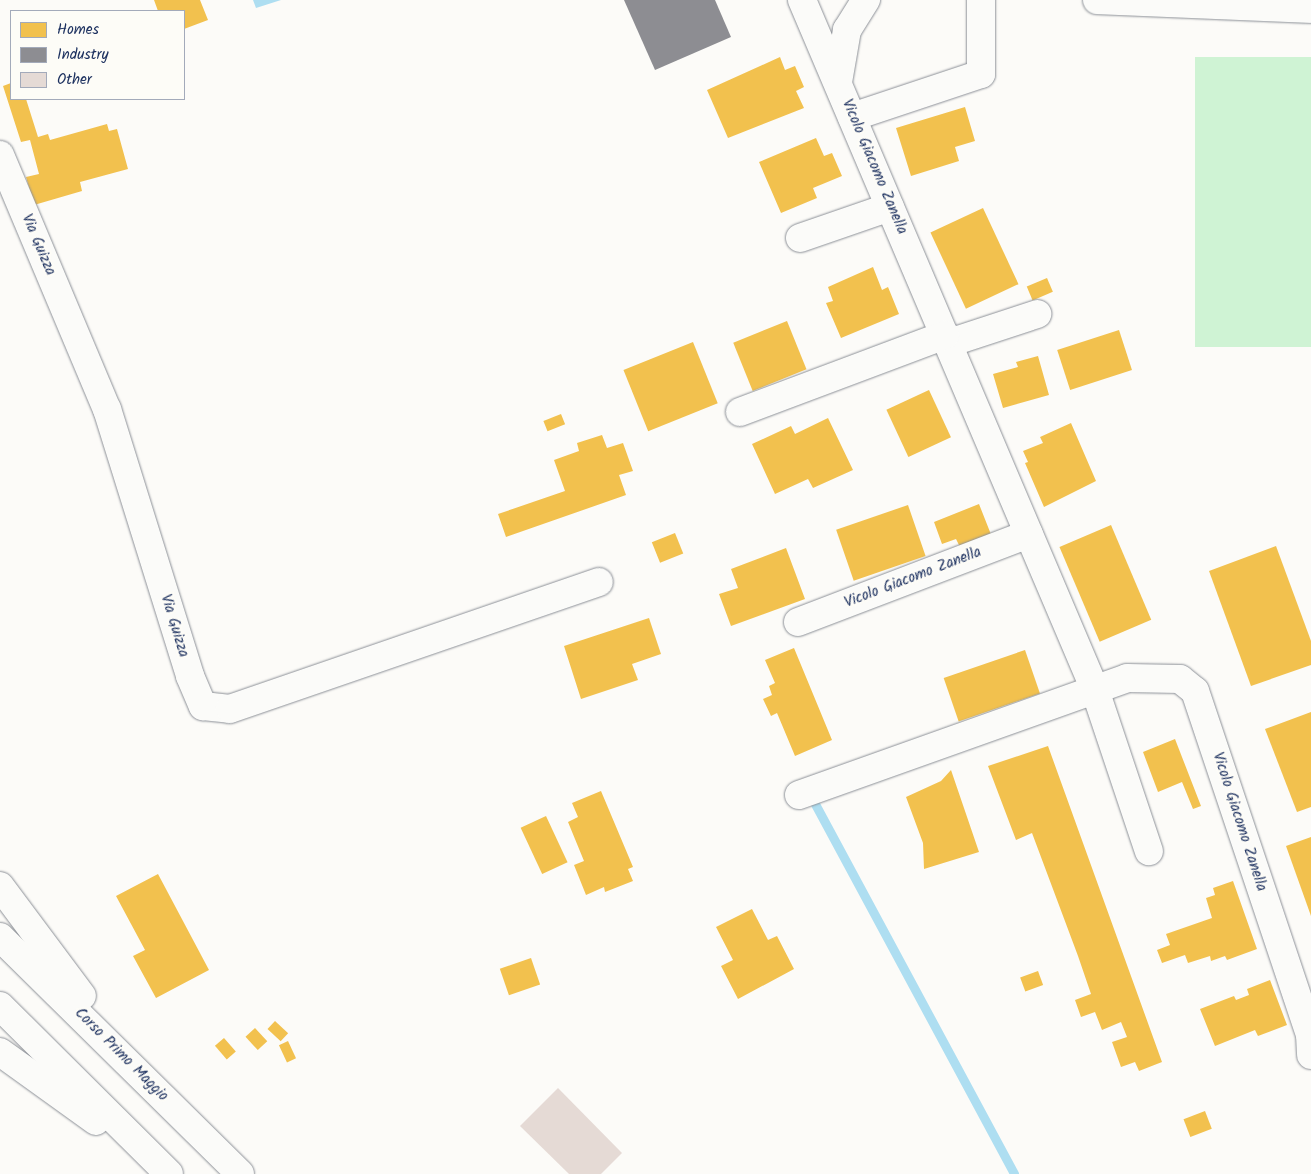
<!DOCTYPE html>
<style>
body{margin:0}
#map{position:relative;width:1311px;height:1174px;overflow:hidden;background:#fcfbf8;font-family:Kalam,sans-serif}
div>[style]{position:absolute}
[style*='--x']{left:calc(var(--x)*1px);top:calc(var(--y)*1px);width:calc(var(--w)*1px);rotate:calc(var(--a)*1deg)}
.green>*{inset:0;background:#cff3d4;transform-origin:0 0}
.water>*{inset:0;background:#aedef1}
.homes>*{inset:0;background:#f2c14e;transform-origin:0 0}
.industry>*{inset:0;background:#8d8d92}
.stream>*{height:9px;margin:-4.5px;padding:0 4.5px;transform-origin:4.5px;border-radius:4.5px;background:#aedef1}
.building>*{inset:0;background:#e5dad5}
.roads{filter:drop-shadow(0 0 1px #8c9097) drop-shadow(0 0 1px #8c9097)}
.minor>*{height:28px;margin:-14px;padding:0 14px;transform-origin:14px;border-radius:14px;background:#fbfbf9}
.highway>*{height:28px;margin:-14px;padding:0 14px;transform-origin:14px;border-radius:14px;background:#fbfbf9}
span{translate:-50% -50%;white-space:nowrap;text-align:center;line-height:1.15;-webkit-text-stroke:5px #fdfcf7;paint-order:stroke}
.street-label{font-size:15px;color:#1b2f5e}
.legend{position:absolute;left:10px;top:10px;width:175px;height:90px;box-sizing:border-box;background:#fdfcf7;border:1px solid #a3aaba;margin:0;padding:6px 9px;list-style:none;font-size:15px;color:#1b2f5e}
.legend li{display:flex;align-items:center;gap:10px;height:25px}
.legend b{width:25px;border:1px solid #a3aaba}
</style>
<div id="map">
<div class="green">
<div style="left:1195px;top:57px;width:116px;height:290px"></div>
</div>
<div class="water">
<div style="clip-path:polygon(253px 0,281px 0,256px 8px)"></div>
</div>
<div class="homes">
<div style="clip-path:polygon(154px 0,200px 0,208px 20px,184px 29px,184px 11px,158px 11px)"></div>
<div style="clip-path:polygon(780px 57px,785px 70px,795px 66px,804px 87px,796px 91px,804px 108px,728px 138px,707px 90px)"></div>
<div style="clip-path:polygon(11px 83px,11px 99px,26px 99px,38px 137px,48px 134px,50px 140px,107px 124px,109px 131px,117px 129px,128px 169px,80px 182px,82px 191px,34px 205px,26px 177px,39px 174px,30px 140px,21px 142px,3px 86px)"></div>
<div style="clip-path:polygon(965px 107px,975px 141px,955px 147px,959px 161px,911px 176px,896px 128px)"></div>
<div style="clip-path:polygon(816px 138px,824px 156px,832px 153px,842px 176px,813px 188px,817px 198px,781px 213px,759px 162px)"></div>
<div style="left:983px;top:208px;width:84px;height:58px;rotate:65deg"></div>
<div style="clip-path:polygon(873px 267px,882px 290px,888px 287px,899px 314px,841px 338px,826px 303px,833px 301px,828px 287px)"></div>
<div style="left:1047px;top:278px;width:15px;height:22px;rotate:67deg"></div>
<div style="left:787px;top:321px;width:52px;height:58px;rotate:68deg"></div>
<div style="left:1119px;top:330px;width:42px;height:65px;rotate:72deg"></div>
<div style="left:693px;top:342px;width:66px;height:75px;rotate:68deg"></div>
<div style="clip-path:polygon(1038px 356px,1049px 395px,1003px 408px,993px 374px,1018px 367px,1016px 362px)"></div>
<div style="left:929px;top:390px;width:52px;height:47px;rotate:65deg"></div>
<div style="left:561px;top:414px;width:11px;height:19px;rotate:68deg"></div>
<div style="clip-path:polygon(828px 418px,853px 470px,813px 488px,808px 479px,775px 494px,752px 444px,791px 426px,795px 434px)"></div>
<div style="clip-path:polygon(1071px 423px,1096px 481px,1044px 507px,1025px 463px,1028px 462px,1023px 451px,1043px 443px,1040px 437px)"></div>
<div style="clip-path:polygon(602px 435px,607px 448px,623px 443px,633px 471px,619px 475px,626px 495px,506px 537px,498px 514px,565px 491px,554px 460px,579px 451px,577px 443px)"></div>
<div style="clip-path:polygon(979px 504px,992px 537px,961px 549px,956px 539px,942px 544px,934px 522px)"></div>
<div style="left:908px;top:505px;width:54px;height:76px;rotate:71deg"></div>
<div style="left:1111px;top:525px;width:103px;height:56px;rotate:67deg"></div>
<div style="left:675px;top:533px;width:22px;height:25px;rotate:68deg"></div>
<div style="clip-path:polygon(1276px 546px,1311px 641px,1311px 665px,1251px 686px,1209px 571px)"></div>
<div style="clip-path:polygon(786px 548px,805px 599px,731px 626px,719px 594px,738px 588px,731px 569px)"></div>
<div style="clip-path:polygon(649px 618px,661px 654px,632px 664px,638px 680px,581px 699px,564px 646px)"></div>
<div style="clip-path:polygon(794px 648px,832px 740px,795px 756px,777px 713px,771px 716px,763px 699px,772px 695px,769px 686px,775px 683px,765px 660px)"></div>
<div style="left:1025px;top:650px;width:46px;height:86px;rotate:71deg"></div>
<div style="clip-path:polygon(1311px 712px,1311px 807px,1297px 812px,1265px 729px)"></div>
<div style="clip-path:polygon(1175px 739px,1201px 806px,1193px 809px,1182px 782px,1158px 792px,1143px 752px)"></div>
<div style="clip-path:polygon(1048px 746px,1162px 1062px,1139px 1071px,1135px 1062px,1121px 1067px,1112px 1042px,1127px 1037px,1121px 1022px,1102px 1030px,1095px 1012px,1081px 1017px,1075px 1000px,1091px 994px,1078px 956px,1032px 833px,1016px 840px,988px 766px)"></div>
<div style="clip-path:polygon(951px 770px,979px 852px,924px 869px,923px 843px,906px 797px,941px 781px)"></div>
<div style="clip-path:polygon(601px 791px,633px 867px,628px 869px,633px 881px,605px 892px,604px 887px,586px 895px,574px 865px,584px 861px,568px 822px,578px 817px,572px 803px)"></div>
<div style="left:546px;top:816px;width:51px;height:28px;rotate:65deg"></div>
<div style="clip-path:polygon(1311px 837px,1311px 916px,1286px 846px)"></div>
<div style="clip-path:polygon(158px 874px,209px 970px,156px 998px,133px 956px,145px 950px,116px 896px)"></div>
<div style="clip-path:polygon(1233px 881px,1257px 949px,1227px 960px,1225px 956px,1211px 961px,1210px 956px,1188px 963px,1185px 955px,1162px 963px,1157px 950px,1170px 945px,1166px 934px,1212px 918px,1206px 898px,1215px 895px,1213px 888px)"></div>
<div style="clip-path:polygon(752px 909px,768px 940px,777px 936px,794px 969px,738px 999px,721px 966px,733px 960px,716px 927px)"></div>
<div style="left:531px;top:958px;width:28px;height:33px;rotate:71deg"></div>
<div style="left:1038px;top:971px;width:15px;height:19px;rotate:70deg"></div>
<div style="clip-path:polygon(1270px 980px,1287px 1025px,1258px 1036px,1255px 1030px,1215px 1046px,1200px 1009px,1234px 996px,1236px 1000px,1249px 995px,1247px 989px)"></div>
<div style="left:275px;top:1021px;width:18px;height:11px;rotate:43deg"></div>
<div style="left:255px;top:1028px;width:18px;height:13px;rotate:47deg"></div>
<div style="left:224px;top:1038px;width:18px;height:12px;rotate:49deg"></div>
<div style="left:288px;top:1041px;width:19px;height:10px;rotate:65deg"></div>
<div style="left:1205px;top:1111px;width:19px;height:23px;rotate:69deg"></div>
</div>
<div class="industry">
<div style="clip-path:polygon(624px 0,715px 0,731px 37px,655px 70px)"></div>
</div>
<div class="stream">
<div style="--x:814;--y:802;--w:422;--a:61.7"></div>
</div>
<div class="building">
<div style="clip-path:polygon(558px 1088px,622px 1153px,601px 1174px,569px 1174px,520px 1126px)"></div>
</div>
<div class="roads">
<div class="minor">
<div style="--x:802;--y:0;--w:750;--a:66.99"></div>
<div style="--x:1095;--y:690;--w:170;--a:71.5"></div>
<div style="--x:1097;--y:0;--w:214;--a:2.4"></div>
<div style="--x:838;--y:82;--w:53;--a:-80.2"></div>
<div style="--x:847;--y:30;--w:36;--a:-58"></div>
<div style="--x:852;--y:117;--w:136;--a:-18.4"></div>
<div style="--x:981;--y:74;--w:74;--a:-90"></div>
<div style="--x:0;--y:155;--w:276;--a:67.2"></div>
<div style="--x:107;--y:409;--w:280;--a:72.7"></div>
<div style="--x:190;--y:676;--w:33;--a:67"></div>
<div style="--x:203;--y:706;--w:27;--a:6"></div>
<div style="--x:230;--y:709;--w:390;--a:-19"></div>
<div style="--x:800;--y:238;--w:95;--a:-19"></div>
<div style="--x:949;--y:343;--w:93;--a:-18.2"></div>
<div style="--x:740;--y:412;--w:219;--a:-20.6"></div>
<div style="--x:798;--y:622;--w:247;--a:-20.9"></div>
<div style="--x:799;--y:795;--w:348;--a:-19.6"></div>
<div style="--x:1127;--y:678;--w:53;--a:1.1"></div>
<div style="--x:1180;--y:679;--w:19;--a:39"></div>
<div style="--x:1195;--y:691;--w:362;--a:71.5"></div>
<div style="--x:1310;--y:1034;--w:21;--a:87"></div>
</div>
<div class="highway">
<div style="--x:0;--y:886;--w:137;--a:53.3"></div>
<div style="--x:0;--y:937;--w:337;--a:44.6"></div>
<div style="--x:0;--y:1006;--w:238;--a:44.8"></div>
<div style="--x:0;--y:1052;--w:118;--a:35.7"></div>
</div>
</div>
<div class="street-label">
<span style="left:874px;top:167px;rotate:67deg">Vicolo Giacomo Zanella</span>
<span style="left:38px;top:245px;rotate:67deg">Via Guizza</span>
<span style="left:913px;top:578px;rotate:-21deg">Vicolo Giacomo Zanella</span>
<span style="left:174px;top:626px;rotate:73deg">Via Guizza</span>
<span style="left:1239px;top:822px;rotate:72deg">Vicolo Giacomo Zanella</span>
<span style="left:121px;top:1055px;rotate:45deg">Corso Primo Maggio</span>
</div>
<ul class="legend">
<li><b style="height:14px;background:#f2c14e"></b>Homes</li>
<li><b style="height:14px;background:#8d8d92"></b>Industry</li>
<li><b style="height:14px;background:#e5dad5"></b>Other</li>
</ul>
</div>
